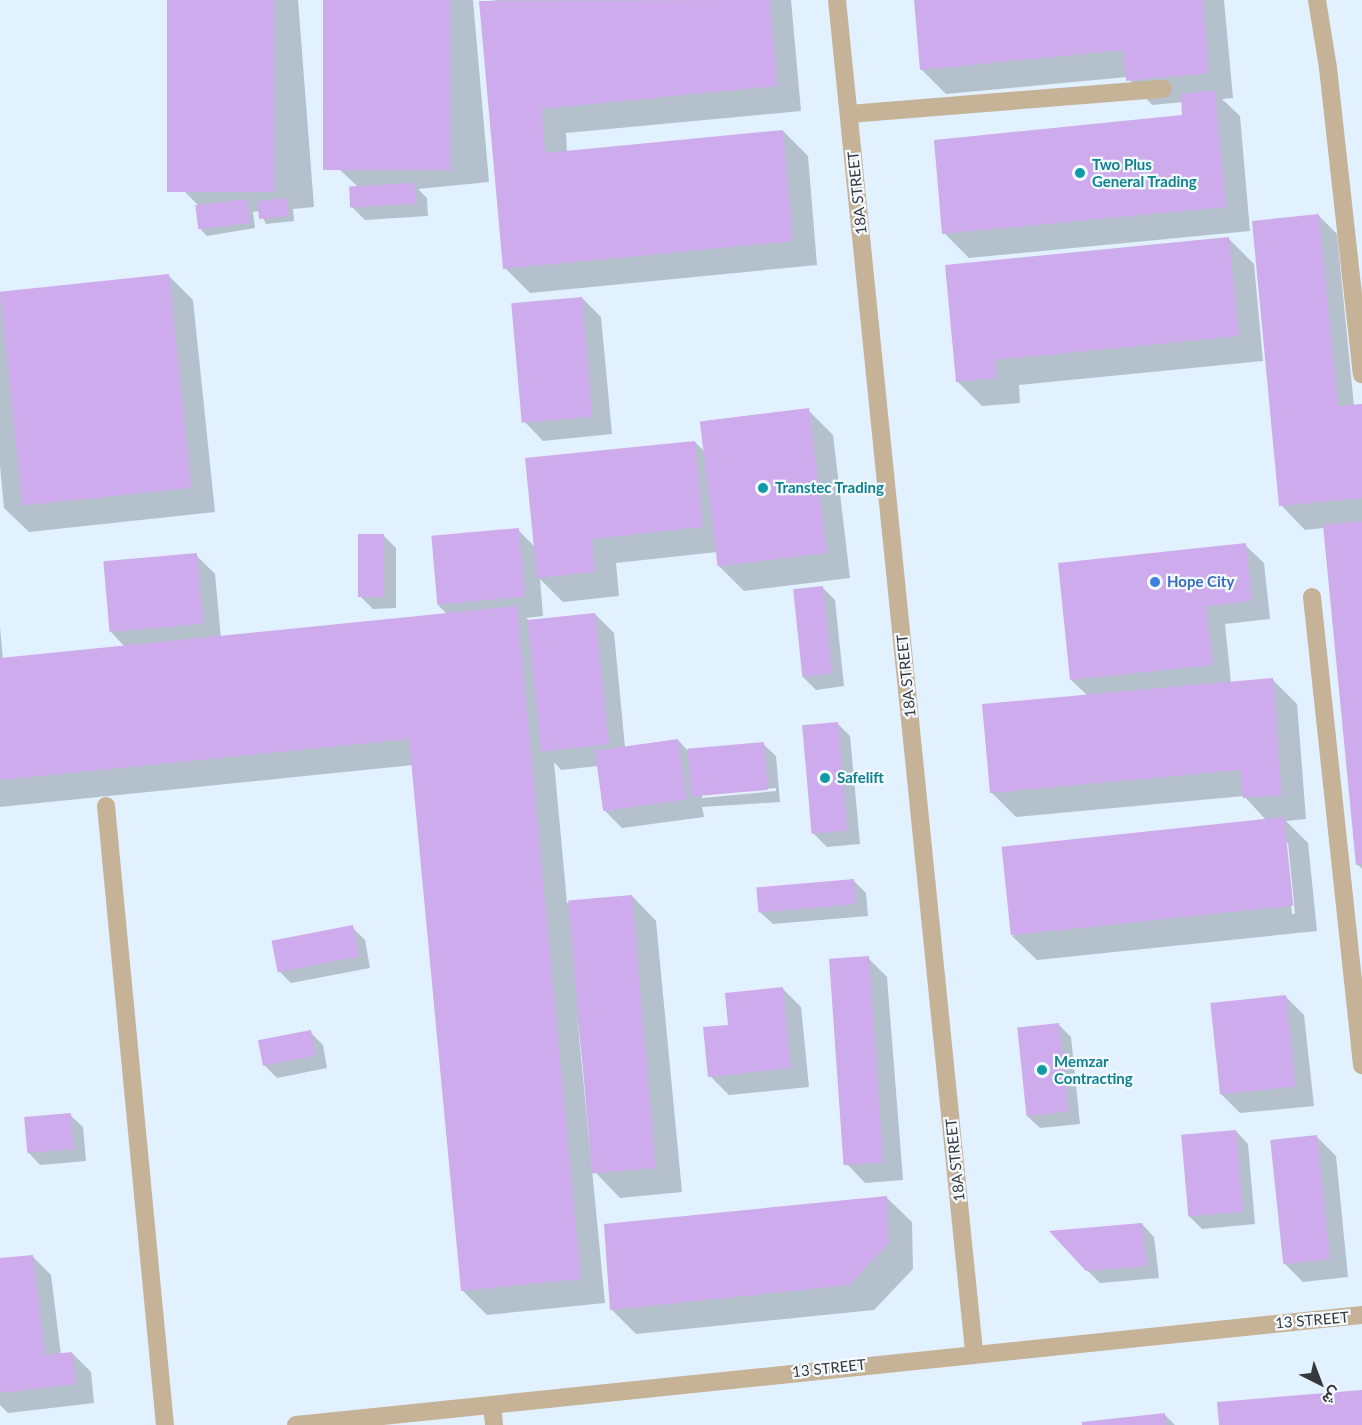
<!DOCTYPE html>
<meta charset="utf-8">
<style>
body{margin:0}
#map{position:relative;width:1362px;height:1425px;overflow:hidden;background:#f4faff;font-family:Lato,Vazirmatn,sans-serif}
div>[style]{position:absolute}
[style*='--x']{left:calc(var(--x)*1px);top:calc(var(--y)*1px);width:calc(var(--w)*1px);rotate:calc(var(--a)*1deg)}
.built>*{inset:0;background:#e2f1ff;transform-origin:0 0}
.shadow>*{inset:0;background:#0003}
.building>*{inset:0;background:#ceabec;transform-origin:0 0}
.minor>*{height:18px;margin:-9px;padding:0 9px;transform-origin:9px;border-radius:9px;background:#c6b397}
.dots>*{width:16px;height:16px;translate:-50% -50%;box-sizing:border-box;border:3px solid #f4faff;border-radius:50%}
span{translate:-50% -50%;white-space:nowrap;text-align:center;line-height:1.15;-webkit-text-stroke:4.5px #f4faff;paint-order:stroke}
.culture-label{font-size:15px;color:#0d838f;font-weight:700}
.left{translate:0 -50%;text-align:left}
.street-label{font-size:15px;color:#35393c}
.shop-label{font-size:15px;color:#366cbe;font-weight:700}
.north{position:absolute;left:1290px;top:1353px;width:60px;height:60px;-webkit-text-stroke:4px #f4faff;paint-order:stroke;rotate:138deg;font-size:16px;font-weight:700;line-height:24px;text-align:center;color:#35393c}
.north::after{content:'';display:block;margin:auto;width:21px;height:27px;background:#35393c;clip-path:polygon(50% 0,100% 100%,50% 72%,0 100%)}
</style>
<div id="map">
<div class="built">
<div style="left:0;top:0;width:1362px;height:1425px"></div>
</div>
<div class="shadow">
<div style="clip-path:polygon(168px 0,298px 0,314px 207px,293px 209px,294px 221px,266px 224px,260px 211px,253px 212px,255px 228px,207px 236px,201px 230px,201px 208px,183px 190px)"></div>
<div style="clip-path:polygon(325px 0,473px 0,489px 182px,418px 189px,427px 198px,428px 216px,365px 220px,352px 207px,359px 188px,339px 169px)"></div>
<div style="clip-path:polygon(498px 0,791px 0,801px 111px,566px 133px,567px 152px,783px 131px,808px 156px,817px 265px,530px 293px,505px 268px,481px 2px)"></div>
<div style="clip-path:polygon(915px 0,1224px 0,1233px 98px,1222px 99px,1240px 116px,1250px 231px,969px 258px,944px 233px,1184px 117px,1183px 102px,1152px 105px,1127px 77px,946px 94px,921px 69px)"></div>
<div style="clip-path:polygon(1318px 215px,1337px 234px,1354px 406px,1362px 405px,1362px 869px,1357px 864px,1324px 528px,1305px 530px,1281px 505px)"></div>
<div style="clip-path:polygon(1229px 239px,1254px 264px,1263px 361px,1019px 385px,1020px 403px,982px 406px,957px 381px,946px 267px)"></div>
<div style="clip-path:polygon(168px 275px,193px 300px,215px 512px,29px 532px,4px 508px,0 466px,0 293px)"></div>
<div style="clip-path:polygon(582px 298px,601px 317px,612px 434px,543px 441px,525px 422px)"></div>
<div style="clip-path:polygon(evenodd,808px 410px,833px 435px,850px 578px,744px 591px,719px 566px,717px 552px,616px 563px,619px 596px,563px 602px,540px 579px,543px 616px,526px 618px,530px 621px,595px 614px,614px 633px,625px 747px,678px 740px,688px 751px,763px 744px,776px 756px,780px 802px,702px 807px,704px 817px,622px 828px,603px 809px,598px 766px,561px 770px,554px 762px,567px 903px,632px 896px,656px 921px,682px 1192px,620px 1198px,596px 1173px,577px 1015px,605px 1303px,487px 1315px,463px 1291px,413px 765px,0 807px,0 627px,3px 660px,125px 647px,111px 632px,196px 555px,215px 574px,221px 638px,448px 615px,438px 605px,518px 530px,535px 547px,695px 442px,706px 453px,808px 410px,776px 788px,776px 791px,702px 798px,702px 795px,776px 788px)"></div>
<div style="clip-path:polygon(383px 535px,396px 548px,396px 608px,373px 609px,360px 596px)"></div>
<div style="clip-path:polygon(evenodd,1245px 545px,1264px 563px,1270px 619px,1225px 624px,1231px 683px,1272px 679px,1297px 704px,1306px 819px,1286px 821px,1308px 843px,1317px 931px,1037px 960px,1012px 936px,1266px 820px,1244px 796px,1016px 817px,991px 792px,1088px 696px,1071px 680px,1245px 545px,1285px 843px,1288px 843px,1295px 914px,1292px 914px,1285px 843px)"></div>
<div style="clip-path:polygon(822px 587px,835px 600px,844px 686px,816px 690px,803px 677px)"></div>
<div style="clip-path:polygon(837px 723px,850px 736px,860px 844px,827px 847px,814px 834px)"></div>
<div style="clip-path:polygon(853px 880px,866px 893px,868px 916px,773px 924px,760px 912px)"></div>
<div style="clip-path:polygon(352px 927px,365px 940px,370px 968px,291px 983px,278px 970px)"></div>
<div style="clip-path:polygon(868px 958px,887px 977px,903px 1180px,865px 1183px,847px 1164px)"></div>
<div style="clip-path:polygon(782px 988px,801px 1007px,809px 1087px,729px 1095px,710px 1076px,729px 1026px)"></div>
<div style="clip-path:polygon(1285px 996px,1304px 1015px,1314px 1106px,1240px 1113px,1221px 1094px)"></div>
<div style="clip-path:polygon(1058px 1024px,1071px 1037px,1080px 1124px,1040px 1128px,1027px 1116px)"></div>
<div style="clip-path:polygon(310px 1032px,323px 1045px,327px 1068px,277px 1078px,264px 1065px)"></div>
<div style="clip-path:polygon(70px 1115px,83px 1127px,86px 1161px,40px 1165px,28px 1152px)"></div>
<div style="clip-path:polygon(1236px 1131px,1248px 1144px,1255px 1224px,1202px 1229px,1189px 1216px)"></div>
<div style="clip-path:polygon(1317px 1137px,1336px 1156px,1348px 1277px,1303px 1282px,1284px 1263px)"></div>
<div style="clip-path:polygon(887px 1198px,912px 1222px,913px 1269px,874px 1310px,636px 1334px,612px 1310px)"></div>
<div style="clip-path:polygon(1142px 1224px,1154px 1237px,1159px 1278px,1100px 1283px,1087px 1270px)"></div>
<div style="clip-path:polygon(32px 1256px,51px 1275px,61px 1355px,72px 1353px,91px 1372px,94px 1403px,8px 1413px,0 1405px,0 1260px)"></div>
<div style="clip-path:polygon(1164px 1414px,1175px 1425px,1084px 1425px)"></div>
</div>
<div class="building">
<div style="left:167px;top:0;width:108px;height:192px"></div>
<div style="left:323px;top:0;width:128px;height:170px"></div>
<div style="clip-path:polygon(770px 0,777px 86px,542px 109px,545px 153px,783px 130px,793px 241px,503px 269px,479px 1px)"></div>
<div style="clip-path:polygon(914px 0,1203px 0,1209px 73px,1126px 81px,1123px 50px,920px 70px)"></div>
<div style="clip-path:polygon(1215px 90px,1226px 207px,942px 234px,934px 140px,1182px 115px,1181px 94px)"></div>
<div style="left:415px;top:183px;width:21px;height:66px;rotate:87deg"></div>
<div style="left:287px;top:198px;width:18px;height:30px;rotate:84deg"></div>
<div style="left:247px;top:199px;width:24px;height:52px;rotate:83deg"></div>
<div style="clip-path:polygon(1319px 214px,1338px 406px,1362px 404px,1362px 498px,1279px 506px,1252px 221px)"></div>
<div style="clip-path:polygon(1229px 237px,1239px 336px,995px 360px,996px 378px,956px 382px,945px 265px)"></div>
<div style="left:169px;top:274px;width:215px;height:170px;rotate:84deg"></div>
<div style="left:582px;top:297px;width:120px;height:71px;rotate:85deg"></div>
<div style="left:809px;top:408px;width:146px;height:110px;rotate:83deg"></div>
<div style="clip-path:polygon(695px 441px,703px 527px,592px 539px,595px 572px,537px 578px,525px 458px)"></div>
<div style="clip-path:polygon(1362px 521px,1362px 864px,1356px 865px,1323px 525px)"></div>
<div style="left:519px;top:528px;width:69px;height:88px;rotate:85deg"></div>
<div style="left:358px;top:534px;width:26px;height:63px"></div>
<div style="clip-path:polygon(1246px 543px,1252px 601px,1206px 606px,1213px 665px,1070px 680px,1058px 563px)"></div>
<div style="left:197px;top:553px;width:71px;height:94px;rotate:85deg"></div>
<div style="left:823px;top:586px;width:88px;height:30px;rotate:84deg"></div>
<div style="clip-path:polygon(517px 606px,581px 1279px,461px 1291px,409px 739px,0 780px,0 658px)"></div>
<div style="left:595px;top:613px;width:132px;height:68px;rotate:84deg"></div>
<div style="clip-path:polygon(1273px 678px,1282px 795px,1243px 798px,1240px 770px,990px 793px,982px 704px)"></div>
<div style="left:838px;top:722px;width:109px;height:36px;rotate:85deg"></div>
<div style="left:678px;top:739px;width:61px;height:84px;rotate:82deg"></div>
<div style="left:764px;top:742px;width:48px;height:77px;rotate:85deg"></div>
<div style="left:1284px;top:817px;width:89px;height:284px;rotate:84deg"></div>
<div style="left:854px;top:879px;width:25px;height:98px;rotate:85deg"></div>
<div style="left:632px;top:895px;width:274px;height:64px;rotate:85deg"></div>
<div style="left:353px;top:925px;width:32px;height:83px;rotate:79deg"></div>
<div style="left:869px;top:956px;width:207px;height:40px;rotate:86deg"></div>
<div style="clip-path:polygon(783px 987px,791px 1068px,708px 1077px,703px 1027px,728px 1025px,725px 993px)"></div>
<div style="left:1286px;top:995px;width:92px;height:76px;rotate:84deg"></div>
<div style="left:1059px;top:1023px;width:89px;height:42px;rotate:84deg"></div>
<div style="left:311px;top:1030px;width:26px;height:54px;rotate:79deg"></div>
<div style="left:71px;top:1113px;width:36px;height:47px;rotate:85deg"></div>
<div style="left:1236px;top:1130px;width:82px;height:55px;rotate:85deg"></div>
<div style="left:1317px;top:1135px;width:125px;height:47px;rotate:84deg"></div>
<div style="clip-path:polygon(887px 1196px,889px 1243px,849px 1285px,610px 1310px,604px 1224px)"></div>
<div style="clip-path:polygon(1142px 1223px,1147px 1266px,1086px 1271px,1049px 1231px)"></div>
<div style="clip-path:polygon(33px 1255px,45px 1355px,72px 1352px,76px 1384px,0 1393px,0 1258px)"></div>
<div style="clip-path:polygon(1362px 1390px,1362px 1425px,1219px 1425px,1217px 1402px)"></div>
<div style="clip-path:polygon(1165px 1413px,1166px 1425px,1082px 1425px,1082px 1422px)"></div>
</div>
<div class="minor">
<div style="--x:837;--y:0;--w:1359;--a:84.21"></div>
<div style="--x:1317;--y:0;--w:69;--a:80.8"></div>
<div style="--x:1328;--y:68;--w:308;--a:83.7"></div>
<div style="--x:849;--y:114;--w:315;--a:-4.6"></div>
<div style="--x:1312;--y:597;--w:471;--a:83.9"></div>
<div style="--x:106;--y:806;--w:622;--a:84.56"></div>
<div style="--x:492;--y:1405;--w:20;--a:84"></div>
<div style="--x:296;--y:1425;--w:1072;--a:-5.89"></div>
</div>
<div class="dots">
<div style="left:1080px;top:173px;background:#0f9aa8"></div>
<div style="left:763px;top:488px;background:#0f9aa8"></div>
<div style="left:1155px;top:582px;background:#3f7fe0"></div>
<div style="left:825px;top:778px;background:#0f9aa8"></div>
<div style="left:1042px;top:1070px;background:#0f9aa8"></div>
</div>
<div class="culture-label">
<span class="left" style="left:1092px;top:173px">Two Plus<br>General Trading</span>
<span class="left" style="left:775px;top:488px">Transtec Trading</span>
<span class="left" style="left:837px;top:778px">Safelift</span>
<span class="left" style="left:1054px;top:1070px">Memzar<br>Contracting</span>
</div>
<div class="street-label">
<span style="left:857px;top:193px;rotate:-96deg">18A STREET</span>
<span style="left:906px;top:676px;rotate:-96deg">18A STREET</span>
<span style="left:955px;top:1160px;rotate:-96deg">18A STREET</span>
<span style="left:1312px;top:1320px;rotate:-5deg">13 STREET</span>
<span style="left:829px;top:1368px;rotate:-6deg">13 STREET</span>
</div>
<div class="shop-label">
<span class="left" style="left:1167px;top:582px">Hope City</span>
</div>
<div class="north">ش</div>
</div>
